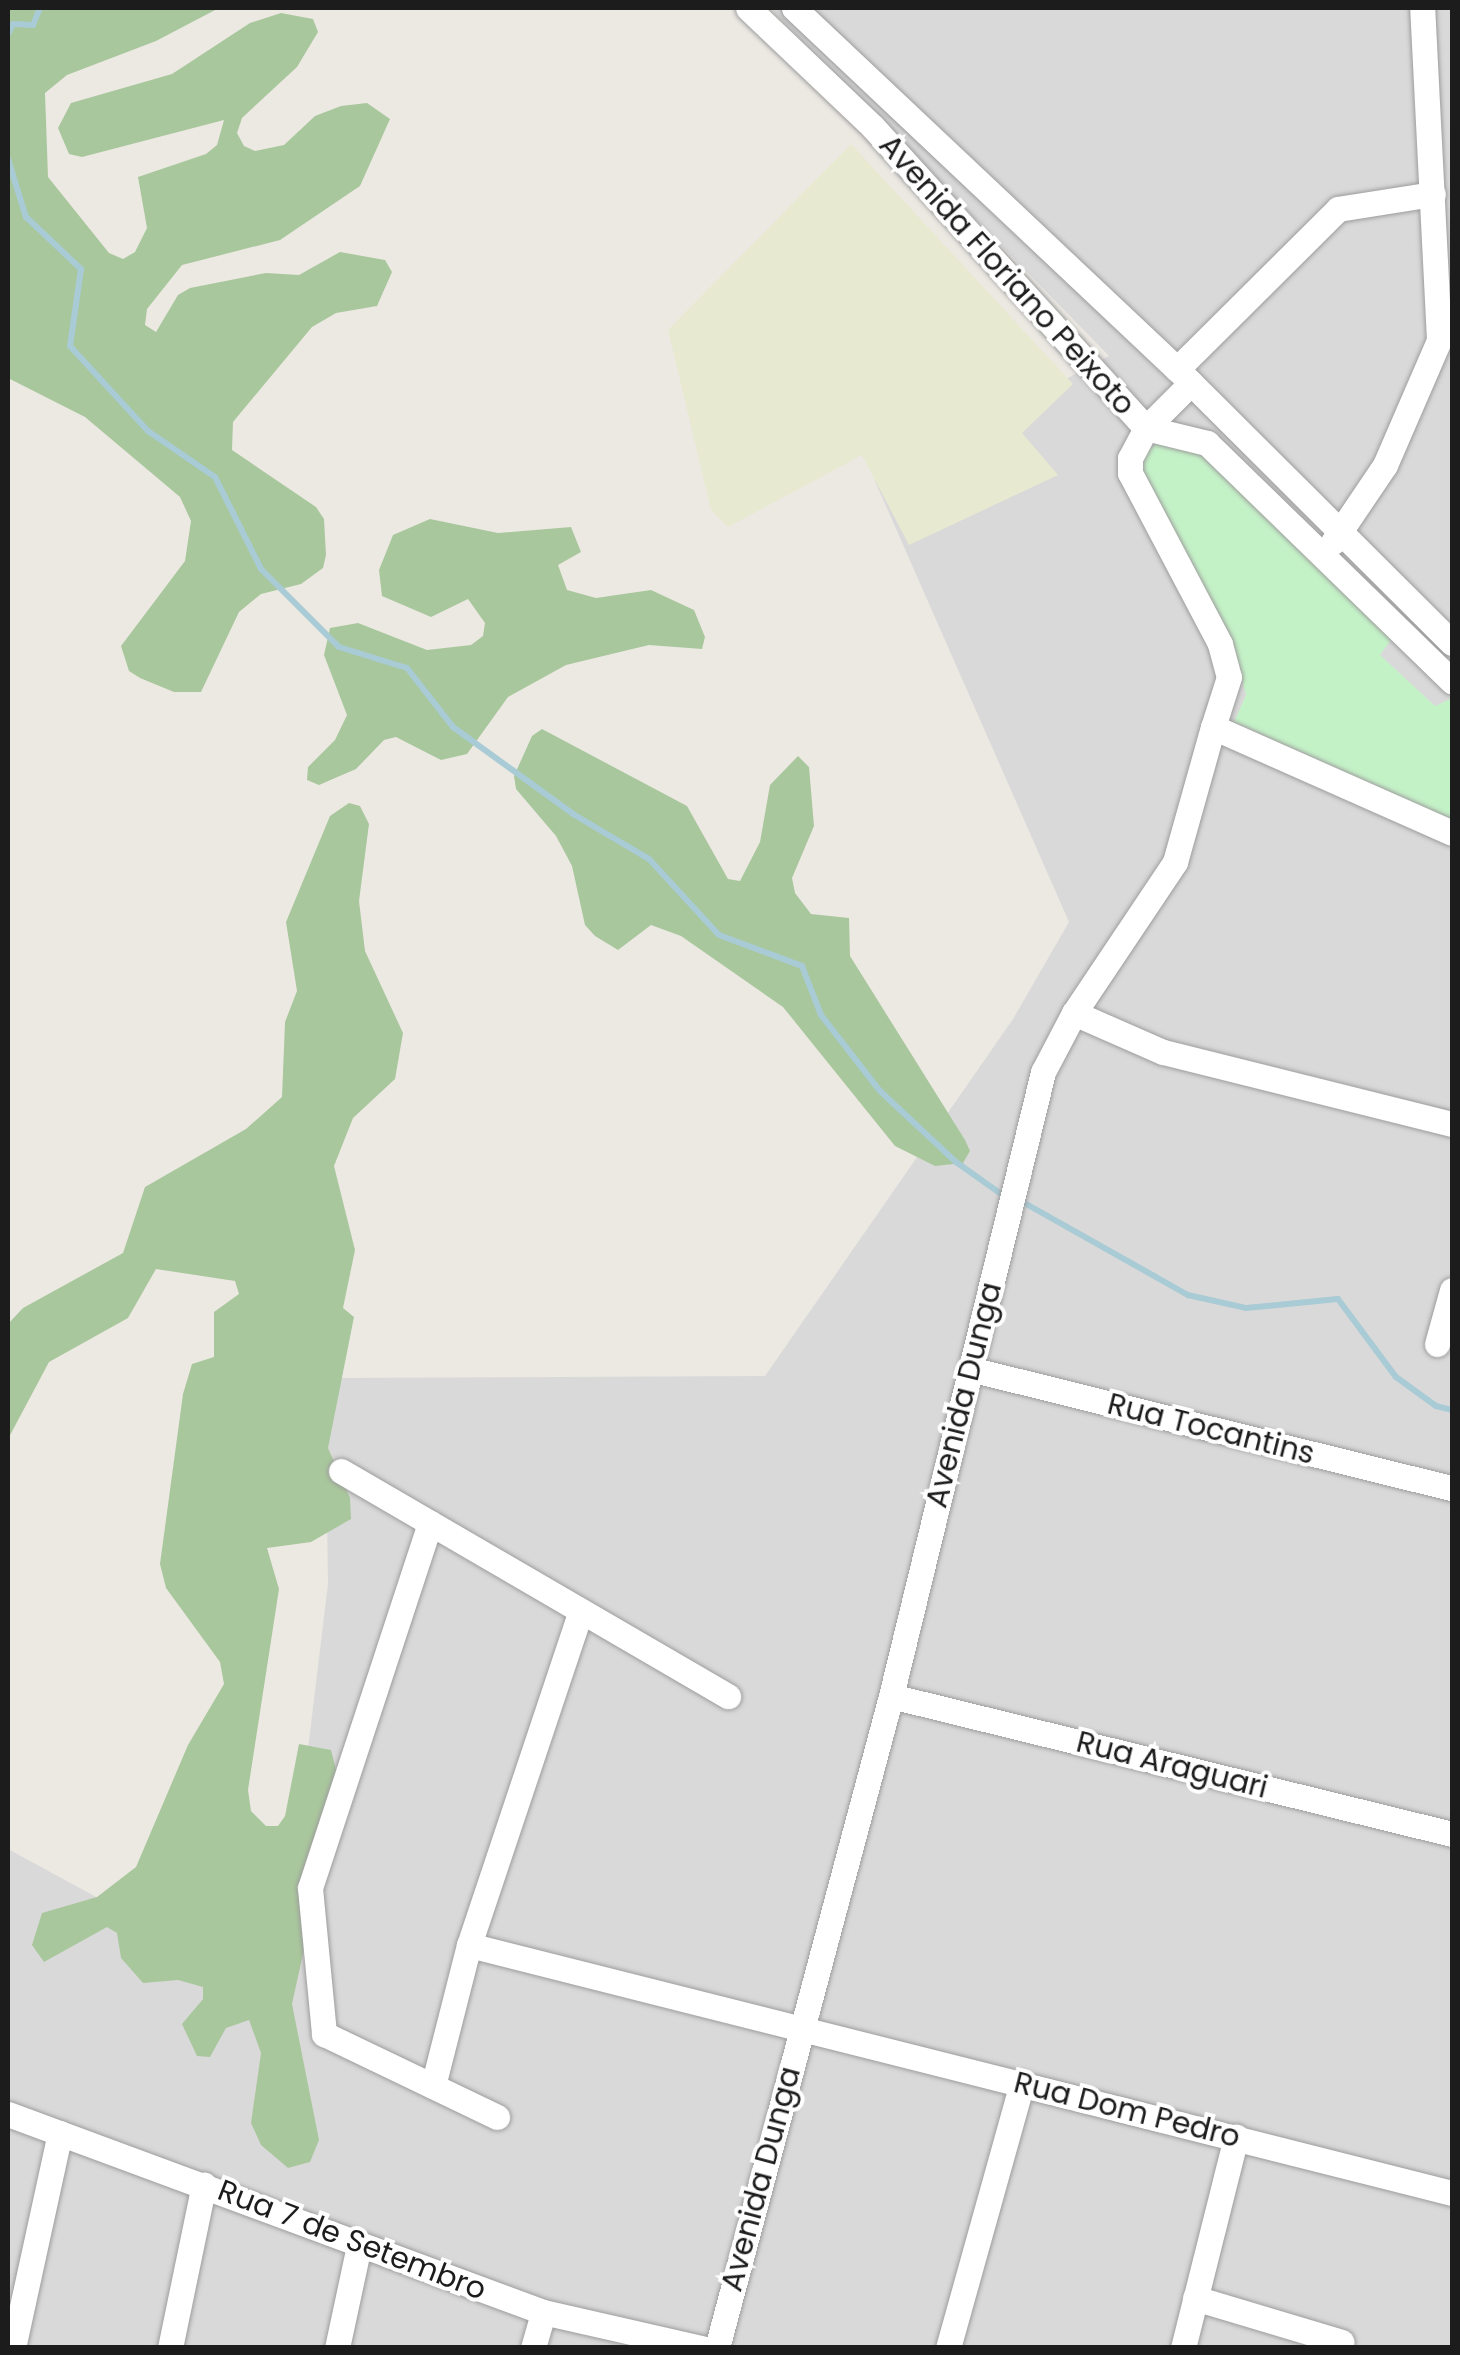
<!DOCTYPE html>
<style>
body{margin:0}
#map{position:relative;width:1460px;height:2355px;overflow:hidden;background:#ece9e3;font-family:Poppins,sans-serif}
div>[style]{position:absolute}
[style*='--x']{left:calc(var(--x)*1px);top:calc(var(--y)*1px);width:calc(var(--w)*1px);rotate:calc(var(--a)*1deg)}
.residential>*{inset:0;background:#dad9d9}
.farmland>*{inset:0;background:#e7e9d0}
.forest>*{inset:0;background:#a9c79c}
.park>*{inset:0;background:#c4f2c7}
.stream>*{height:6px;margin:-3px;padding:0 3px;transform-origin:3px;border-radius:3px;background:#a8cbd5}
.roads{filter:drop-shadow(0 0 2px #9d9d9d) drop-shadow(0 0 2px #9d9d9d)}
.minor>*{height:25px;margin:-12.5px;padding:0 12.5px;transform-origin:12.5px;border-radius:12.5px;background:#fff}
span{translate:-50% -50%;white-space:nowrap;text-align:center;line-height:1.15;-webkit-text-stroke:8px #fff;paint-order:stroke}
.street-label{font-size:30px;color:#1c1c1c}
.frame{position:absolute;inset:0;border:10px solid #1c1c1c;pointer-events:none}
</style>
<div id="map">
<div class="residential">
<div style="clip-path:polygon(770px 8px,1452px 8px,1452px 2347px,8px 2347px,8px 1849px,278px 1996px,328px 1584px,325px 1378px,765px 1376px,1013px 1019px,1069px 922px,875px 481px,1109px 356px)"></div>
</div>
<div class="farmland">
<div style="clip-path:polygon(851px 144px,1073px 384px,1022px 433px,1058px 475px,909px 545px,862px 455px,728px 527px,711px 510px,668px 330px)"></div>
</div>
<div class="forest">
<div style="clip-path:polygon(8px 8px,219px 8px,156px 41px,67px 75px,45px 93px,48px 177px,109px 253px,123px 259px,135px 252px,147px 228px,138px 177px,206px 154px,217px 145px,224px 120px,82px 157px,69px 154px,58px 128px,71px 103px,172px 74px,250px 23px,281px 13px,313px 19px,318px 32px,297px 67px,242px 118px,237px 133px,244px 146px,255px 151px,284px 145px,315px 116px,341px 106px,367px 103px,390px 119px,360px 186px,280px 240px,182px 265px,147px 309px,145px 325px,156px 332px,178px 295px,190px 288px,266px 273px,299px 275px,340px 252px,385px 260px,392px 272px,377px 306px,336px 313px,312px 327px,233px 422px,232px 450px,316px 507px,324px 519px,326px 555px,323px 568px,301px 584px,261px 594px,239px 612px,201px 692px,174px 692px,140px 678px,129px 671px,121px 646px,185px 561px,191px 521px,180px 497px,85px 417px,8px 378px)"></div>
<div style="clip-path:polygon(430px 519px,498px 533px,571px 527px,581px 552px,558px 565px,567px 590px,596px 598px,651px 590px,694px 610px,705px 637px,702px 649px,649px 645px,566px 665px,508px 697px,467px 754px,441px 760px,396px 737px,384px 740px,356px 769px,319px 785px,307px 780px,308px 767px,335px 740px,347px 715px,324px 655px,330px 628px,358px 623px,427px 650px,471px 645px,483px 636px,485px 623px,468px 599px,431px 617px,382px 596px,379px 570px,393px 535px)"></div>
<div style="clip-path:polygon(542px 729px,687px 806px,728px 879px,740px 881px,760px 842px,770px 785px,798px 756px,809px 767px,814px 826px,792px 878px,795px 893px,811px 914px,849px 918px,850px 956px,965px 1140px,970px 1151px,963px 1163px,935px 1166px,895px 1146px,783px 1007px,681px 936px,651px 925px,618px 950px,595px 936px,585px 925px,572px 866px,556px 836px,516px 789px,514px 776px,532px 736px)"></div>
<div style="clip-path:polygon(349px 803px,360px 806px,369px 824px,359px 901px,365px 951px,403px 1033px,395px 1079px,353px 1118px,334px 1166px,355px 1250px,343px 1308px,354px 1317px,328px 1448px,350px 1498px,351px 1519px,311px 1542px,267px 1548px,279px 1589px,248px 1790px,251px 1811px,266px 1826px,278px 1826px,285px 1816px,299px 1744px,331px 1750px,340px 1785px,292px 2004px,319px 2140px,310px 2162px,288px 2168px,261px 2145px,251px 2123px,261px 2053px,249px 2020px,226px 2028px,210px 2057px,197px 2056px,182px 2024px,203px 1999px,203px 1987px,178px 1980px,143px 1983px,121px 1958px,117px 1933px,107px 1927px,44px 1962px,32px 1945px,42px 1913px,97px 1897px,136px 1867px,188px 1745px,224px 1684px,220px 1662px,166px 1588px,160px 1564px,183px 1394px,192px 1364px,214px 1357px,214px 1312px,239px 1294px,235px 1281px,156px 1269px,128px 1318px,49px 1362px,8px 1439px,8px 1324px,23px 1308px,123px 1253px,145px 1187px,246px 1129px,282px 1097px,285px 1022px,297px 991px,286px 922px,330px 816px)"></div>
</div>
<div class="park">
<div style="clip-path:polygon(1158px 442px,1200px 453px,1393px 637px,1380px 655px,1435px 706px,1452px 698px,1452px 820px,1234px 722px,1246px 695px,1234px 647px,1144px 486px,1140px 458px)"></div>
</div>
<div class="stream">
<div style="--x:8;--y:34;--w:11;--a:-63"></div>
<div style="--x:13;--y:24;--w:20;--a:3"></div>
<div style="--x:33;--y:25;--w:18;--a:-68"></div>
<div style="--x:8;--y:159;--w:61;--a:72.8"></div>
<div style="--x:26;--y:217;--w:76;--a:43.4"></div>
<div style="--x:81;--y:269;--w:78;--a:98.1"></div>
<div style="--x:70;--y:346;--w:115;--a:47.5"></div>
<div style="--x:148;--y:431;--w:81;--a:34.5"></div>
<div style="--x:215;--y:477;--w:103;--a:63.4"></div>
<div style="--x:261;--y:569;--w:110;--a:45"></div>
<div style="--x:339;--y:647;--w:71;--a:17.2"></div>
<div style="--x:407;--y:668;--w:75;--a:52.1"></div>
<div style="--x:453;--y:727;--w:148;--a:35.9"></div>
<div style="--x:573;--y:814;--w:88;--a:30.6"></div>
<div style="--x:649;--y:859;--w:103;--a:47.4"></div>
<div style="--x:719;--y:935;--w:89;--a:20.5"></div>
<div style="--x:802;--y:966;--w:53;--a:68.8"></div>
<div style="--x:821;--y:1015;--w:96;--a:52.2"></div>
<div style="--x:880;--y:1091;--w:104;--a:43.1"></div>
<div style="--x:956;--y:1162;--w:59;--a:35.3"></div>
<div style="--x:1021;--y:1201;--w:192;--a:29.4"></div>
<div style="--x:1188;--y:1295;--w:59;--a:12.6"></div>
<div style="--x:1246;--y:1308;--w:92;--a:-5.6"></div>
<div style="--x:1338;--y:1299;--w:97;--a:53.4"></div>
<div style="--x:1396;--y:1377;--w:49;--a:35.9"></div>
<div style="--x:1436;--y:1406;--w:16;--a:14"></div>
</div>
<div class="roads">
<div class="minor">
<div style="--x:748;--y:8;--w:171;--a:43.6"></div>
<div style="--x:872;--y:126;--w:408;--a:47.8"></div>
<div style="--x:1146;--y:428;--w:63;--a:13.8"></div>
<div style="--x:1207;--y:443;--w:342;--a:44.2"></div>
<div style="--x:794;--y:8;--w:526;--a:43.31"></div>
<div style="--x:1177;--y:369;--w:388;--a:44.9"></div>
<div style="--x:1177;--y:369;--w:227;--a:-44.8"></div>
<div style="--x:1338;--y:209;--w:96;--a:-9"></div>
<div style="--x:1191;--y:383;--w:64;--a:135"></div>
<div style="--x:1146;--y:428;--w:34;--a:118"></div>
<div style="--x:1130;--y:458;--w:15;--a:90"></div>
<div style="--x:1130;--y:473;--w:193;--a:62.2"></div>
<div style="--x:1220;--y:644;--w:34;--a:75"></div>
<div style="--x:1229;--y:677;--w:52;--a:107.7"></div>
<div style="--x:1333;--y:542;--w:93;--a:-56"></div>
<div style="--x:1385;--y:465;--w:136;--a:-66.6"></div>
<div style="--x:1439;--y:340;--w:332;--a:-92.9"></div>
<div style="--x:1074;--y:1013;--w:97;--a:23.7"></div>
<div style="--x:1163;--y:1052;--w:298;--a:14"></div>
<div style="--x:1437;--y:1344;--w:56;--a:-74.5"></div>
<div style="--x:970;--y:1369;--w:496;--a:13.9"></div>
<div style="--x:341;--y:1471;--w:448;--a:30.2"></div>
<div style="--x:430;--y:1523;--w:384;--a:108.2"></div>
<div style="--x:310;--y:1888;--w:147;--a:84.5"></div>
<div style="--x:324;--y:2034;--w:192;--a:25.6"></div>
<div style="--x:891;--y:1696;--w:578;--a:13.82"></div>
<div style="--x:469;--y:1945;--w:1014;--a:14.16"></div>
<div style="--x:433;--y:2086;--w:146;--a:-75.7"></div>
<div style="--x:469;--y:1945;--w:352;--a:-71.5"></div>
<div style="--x:8;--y:2114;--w:570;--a:20.31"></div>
<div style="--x:543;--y:2312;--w:163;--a:12.8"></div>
<div style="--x:1195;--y:2298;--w:153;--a:16.7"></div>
<div style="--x:13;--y:2348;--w:220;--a:-77.7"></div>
<div style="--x:170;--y:2348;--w:167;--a:-78.3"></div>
<div style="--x:337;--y:2348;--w:105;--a:-77.9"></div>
<div style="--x:533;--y:2348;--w:37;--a:-74"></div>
<div style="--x:717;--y:2348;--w:675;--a:-75.06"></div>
<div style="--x:891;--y:1696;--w:642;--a:-76.31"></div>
<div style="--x:1043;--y:1072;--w:67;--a:-62.3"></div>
<div style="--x:1074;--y:1013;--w:182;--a:-56.2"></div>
<div style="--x:1175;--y:862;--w:140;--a:-74.3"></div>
<div style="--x:1213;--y:727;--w:261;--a:23.9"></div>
<div style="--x:948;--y:2348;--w:275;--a:-74.4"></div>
<div style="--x:1183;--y:2348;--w:218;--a:-75.9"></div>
</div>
</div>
<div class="street-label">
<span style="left:1007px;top:275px;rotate:48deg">Avenida Floriano Peixoto</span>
<span style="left:964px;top:1395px;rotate:-76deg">Avenida Dunga</span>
<span style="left:1211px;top:1429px;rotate:14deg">Rua Tocantins</span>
<span style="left:1172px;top:1765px;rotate:14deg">Rua Araguari</span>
<span style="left:1127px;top:2110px;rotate:14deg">Rua Dom Pedro</span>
<span style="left:761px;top:2179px;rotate:-75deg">Avenida Dunga</span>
<span style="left:352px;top:2240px;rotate:21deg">Rua 7 de Setembro</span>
</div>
<div class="frame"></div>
</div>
